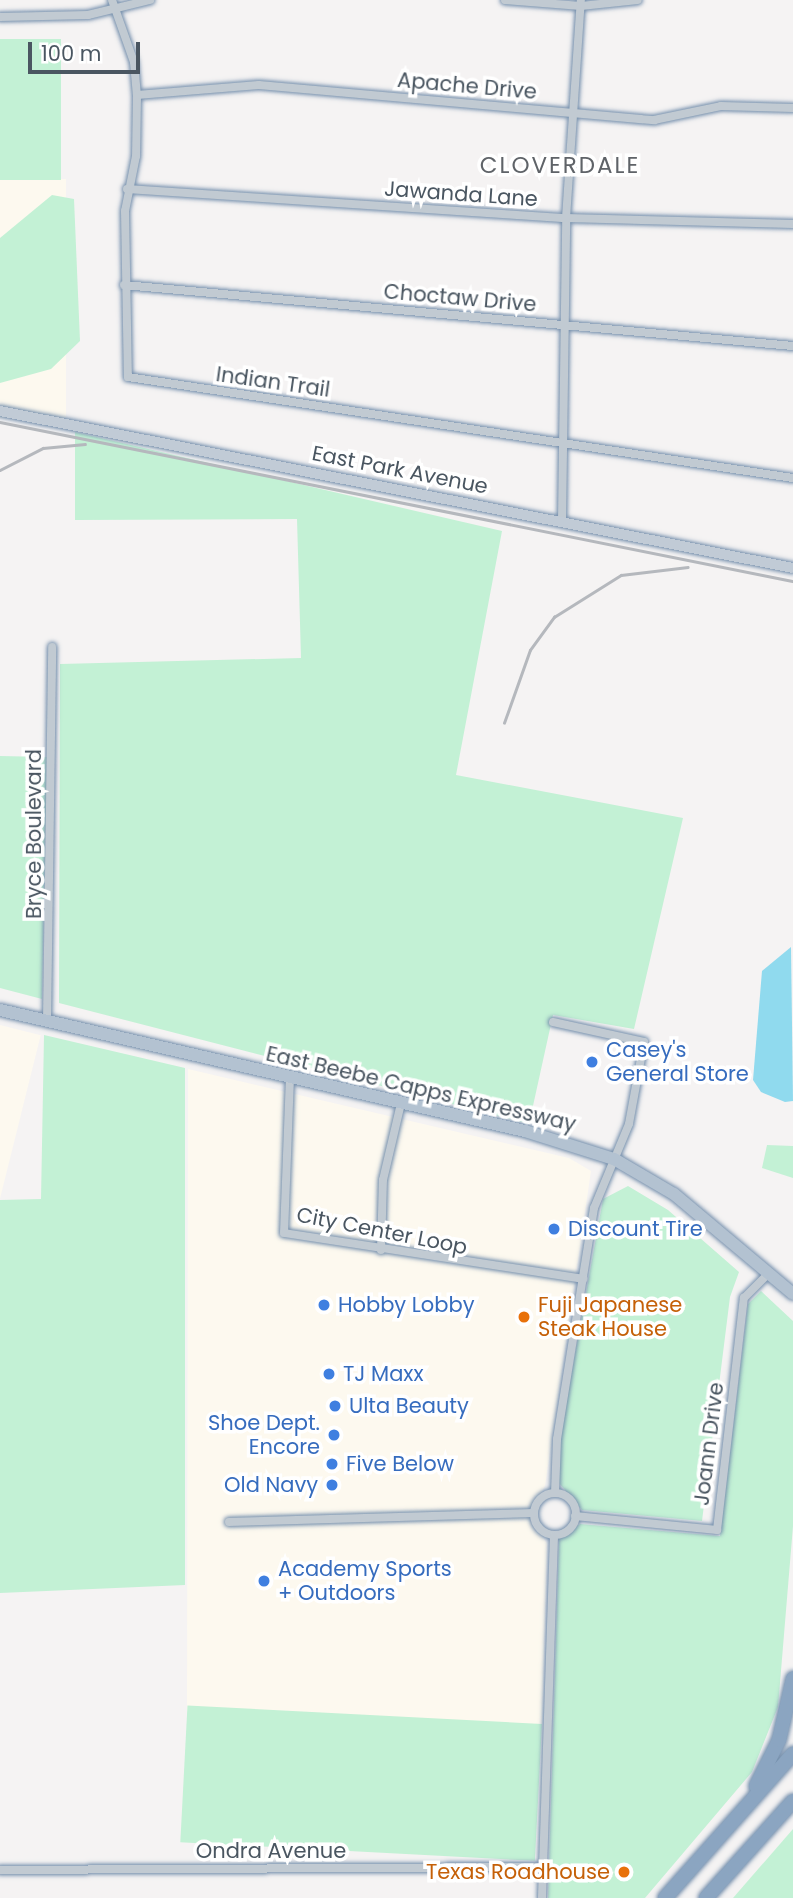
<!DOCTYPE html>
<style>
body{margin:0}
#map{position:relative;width:793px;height:1898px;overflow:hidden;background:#f5f3f3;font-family:Poppins,sans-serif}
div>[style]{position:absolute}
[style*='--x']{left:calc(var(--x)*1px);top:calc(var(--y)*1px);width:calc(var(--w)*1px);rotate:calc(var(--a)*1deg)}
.commercial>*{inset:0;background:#fdf9ef;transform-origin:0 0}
.green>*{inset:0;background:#c3f1d5;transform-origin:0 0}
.water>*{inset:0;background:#90daee}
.roads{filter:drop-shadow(0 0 2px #7690ad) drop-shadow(0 0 2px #7690ad)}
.street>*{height:8px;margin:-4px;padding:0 4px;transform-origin:4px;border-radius:4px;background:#c1cad2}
.street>.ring{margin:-4px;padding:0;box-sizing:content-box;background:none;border:8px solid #c1cad2;border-radius:50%}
.secondary>*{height:10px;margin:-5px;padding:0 5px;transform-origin:5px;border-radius:5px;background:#c1cbd6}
.primary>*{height:12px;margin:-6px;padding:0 6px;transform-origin:6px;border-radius:6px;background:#b3c2d1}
.highway>*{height:14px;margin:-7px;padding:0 7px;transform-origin:7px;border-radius:7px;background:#8ba5c1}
.rail>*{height:2.5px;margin:-1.25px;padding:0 1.25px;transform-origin:1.25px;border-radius:1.25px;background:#b5b8bd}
.dots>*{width:19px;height:19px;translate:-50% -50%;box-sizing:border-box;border:4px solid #fff;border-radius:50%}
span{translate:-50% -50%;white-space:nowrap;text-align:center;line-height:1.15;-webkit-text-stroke:7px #fff;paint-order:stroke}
.street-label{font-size:21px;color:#4a5661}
.shop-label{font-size:21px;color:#366cbe}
.left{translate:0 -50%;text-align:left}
.right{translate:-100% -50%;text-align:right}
.food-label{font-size:21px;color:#c56008}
.neighbourhood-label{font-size:23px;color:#5f6368;letter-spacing:2px}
.scale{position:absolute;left:28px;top:42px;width:112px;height:32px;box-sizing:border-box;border:4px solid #4a5661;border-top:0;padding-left:9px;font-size:21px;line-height:24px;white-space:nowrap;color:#4a5661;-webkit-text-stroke:5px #fff;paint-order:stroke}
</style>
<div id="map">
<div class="commercial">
<div style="left:66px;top:179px;width:239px;height:66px;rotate:90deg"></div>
<div style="left:0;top:1025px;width:42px;height:173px;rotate:14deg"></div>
<div style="clip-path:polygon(188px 1069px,569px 1158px,591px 1171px,545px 1486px,530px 1516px,547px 1544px,542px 1724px,187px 1725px)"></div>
</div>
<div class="green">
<div style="left:0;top:39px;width:61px;height:141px"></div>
<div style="clip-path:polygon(52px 195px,74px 199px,80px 341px,51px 369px,0 383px,0 238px)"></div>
<div style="clip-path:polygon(75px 432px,502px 531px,456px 775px,683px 818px,634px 1029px,553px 1015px,529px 1124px,59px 1003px,60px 664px,301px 658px,297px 519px,75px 520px)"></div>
<div style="clip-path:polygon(0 756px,47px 757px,42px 999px,0 988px)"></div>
<div style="clip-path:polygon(44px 1035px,185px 1068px,185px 1585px,0 1593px,0 1200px,41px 1199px)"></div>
<div style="clip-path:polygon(767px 1145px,793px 1146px,793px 1178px,762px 1168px)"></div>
<div style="clip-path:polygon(628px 1186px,668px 1210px,739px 1272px,730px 1297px,702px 1521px,582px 1510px,559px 1483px,560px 1437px,603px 1199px)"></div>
<div style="clip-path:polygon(761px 1291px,793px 1321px,793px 1526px,778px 1707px,752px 1772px,645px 1898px,548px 1898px,559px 1539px,580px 1524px,720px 1536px,748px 1304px)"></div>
<div style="left:542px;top:1724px;width:137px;height:355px;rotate:93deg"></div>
<div style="clip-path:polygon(793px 1829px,793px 1898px,733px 1898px)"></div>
</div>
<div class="water">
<div style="clip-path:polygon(791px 947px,793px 1101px,785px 1102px,761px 1092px,753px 1080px,762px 971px)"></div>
</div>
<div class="roads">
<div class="street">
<div style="--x:112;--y:0;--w:66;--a:70.5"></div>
<div style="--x:134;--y:62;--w:33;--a:85"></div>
<div style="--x:137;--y:95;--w:61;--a:90.9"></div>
<div style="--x:136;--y:156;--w:56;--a:101.3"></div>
<div style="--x:125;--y:211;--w:166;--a:89"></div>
<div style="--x:128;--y:377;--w:673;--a:8.64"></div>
<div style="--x:505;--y:0;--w:76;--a:4.5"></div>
<div style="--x:581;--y:6;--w:57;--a:-6"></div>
<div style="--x:0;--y:17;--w:88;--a:-1.3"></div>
<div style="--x:88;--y:15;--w:64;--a:-13.6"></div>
<div style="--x:137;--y:95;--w:122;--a:-4.7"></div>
<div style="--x:259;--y:85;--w:397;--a:5.1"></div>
<div style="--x:654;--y:120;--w:68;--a:-11.8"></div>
<div style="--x:721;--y:106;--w:72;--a:1.6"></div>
<div style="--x:127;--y:189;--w:440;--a:3.8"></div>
<div style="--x:566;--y:218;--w:227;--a:1.5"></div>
<div style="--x:124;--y:285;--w:672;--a:5.21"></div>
<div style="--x:562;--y:521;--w:303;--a:-89.2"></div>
<div style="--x:566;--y:218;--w:219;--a:-86.1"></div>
<div style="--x:47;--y:1021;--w:374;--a:-89.2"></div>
<div style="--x:553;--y:1022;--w:93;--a:12.4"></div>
<div style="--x:644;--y:1042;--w:83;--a:100.4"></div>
<div style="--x:629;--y:1124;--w:91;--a:112.6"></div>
<div style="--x:594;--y:1208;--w:234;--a:99.1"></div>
<div style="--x:557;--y:1439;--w:54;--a:92.1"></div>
<div style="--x:290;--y:1077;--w:156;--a:92.2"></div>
<div style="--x:284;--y:1233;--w:303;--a:8.7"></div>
<div style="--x:381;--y:1250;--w:70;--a:-88.4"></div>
<div style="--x:383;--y:1180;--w:79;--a:-76.8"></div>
<div class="ring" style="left:534px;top:1493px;width:34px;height:34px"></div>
<div style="--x:575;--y:1516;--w:143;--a:5.6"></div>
<div style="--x:717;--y:1530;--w:234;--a:-83.4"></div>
<div style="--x:744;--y:1298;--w:35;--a:-45"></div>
<div style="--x:229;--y:1522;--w:305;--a:-1.7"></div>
<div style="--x:0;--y:1870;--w:543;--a:-0.32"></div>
<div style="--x:542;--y:1898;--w:363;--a:-88.1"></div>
</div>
<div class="secondary">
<div style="--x:0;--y:411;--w:808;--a:11.2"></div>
</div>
<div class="primary">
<div style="--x:0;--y:1010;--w:539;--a:12.98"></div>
<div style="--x:525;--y:1131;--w:93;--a:17.5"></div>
<div style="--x:614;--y:1159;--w:69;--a:30.3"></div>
<div style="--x:674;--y:1194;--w:155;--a:40"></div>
</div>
<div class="highway">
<div style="--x:756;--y:1786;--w:51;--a:-63.4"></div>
<div style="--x:779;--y:1740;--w:63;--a:-77.1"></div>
<div style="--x:665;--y:1898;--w:193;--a:-48.4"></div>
<div style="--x:706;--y:1898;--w:130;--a:-48.1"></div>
</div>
</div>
<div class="rail">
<div style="--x:0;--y:422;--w:809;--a:11.34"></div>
<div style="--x:0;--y:470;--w:48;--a:-27.1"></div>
<div style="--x:43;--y:448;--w:42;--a:-5.4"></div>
<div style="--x:504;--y:723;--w:77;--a:-70.4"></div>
<div style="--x:530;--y:650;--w:41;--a:-54"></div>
<div style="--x:554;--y:617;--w:79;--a:-32.1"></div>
<div style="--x:621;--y:575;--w:67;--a:-6.8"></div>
</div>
<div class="dots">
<div style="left:592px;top:1062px;background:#3f7fe0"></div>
<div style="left:554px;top:1229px;background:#3f7fe0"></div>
<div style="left:324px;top:1305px;background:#3f7fe0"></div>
<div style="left:524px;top:1317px;background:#e8710a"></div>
<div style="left:329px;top:1374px;background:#3f7fe0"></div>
<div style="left:335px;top:1406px;background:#3f7fe0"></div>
<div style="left:334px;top:1435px;background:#3f7fe0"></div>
<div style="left:332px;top:1464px;background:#3f7fe0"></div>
<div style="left:332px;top:1485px;background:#3f7fe0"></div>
<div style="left:264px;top:1581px;background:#3f7fe0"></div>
<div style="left:624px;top:1872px;background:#e8710a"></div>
</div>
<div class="street-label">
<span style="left:467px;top:86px;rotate:5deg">Apache Drive</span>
<span style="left:461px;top:194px;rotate:4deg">Jawanda Lane</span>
<span style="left:460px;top:298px;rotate:5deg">Choctaw Drive</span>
<span style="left:273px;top:382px;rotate:8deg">Indian Trail</span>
<span style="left:400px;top:470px;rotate:11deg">East Park Avenue</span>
<span style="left:34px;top:834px;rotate:-90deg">Bryce Boulevard</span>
<span style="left:421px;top:1089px;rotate:13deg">East Beebe Capps Expressway</span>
<span style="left:382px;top:1231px;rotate:11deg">City Center Loop</span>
<span style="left:709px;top:1444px;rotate:-83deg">Joann Drive</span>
<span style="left:271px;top:1851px">Ondra Avenue</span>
</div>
<div class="shop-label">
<span class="left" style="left:606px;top:1062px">Casey's<br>General Store</span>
<span class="left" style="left:568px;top:1229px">Discount Tire</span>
<span class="left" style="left:338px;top:1305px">Hobby Lobby</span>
<span class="left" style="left:343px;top:1374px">TJ Maxx</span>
<span class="left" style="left:349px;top:1406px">Ulta Beauty</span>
<span class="right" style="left:320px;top:1435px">Shoe Dept.<br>Encore</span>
<span class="left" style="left:346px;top:1464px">Five Below</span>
<span class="right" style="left:318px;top:1485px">Old Navy</span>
<span class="left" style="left:278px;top:1581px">Academy Sports<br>+ Outdoors</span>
</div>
<div class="food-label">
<span class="left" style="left:538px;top:1317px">Fuji Japanese<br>Steak House</span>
<span class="right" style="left:610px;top:1872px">Texas Roadhouse</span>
</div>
<div class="neighbourhood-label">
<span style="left:560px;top:165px">CLOVERDALE</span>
</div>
<div class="scale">100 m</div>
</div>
